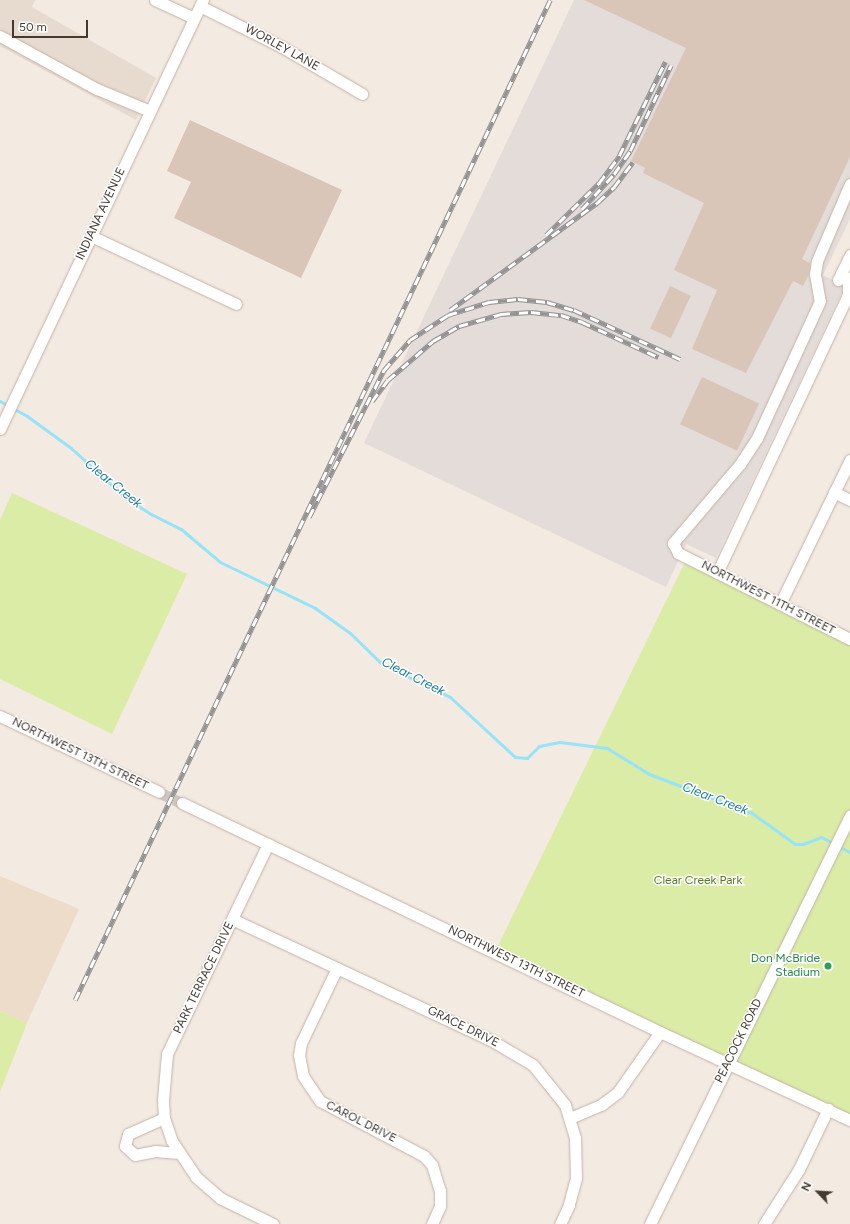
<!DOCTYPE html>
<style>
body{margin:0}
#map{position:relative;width:850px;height:1224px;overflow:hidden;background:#f3eae2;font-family:Figtree,sans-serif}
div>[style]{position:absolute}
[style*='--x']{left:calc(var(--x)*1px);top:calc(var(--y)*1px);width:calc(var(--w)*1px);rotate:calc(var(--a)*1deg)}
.residential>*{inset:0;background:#e7dbd0}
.industrial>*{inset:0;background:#e4dcd8}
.education>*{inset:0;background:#eedcca}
.green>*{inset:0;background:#dbeca6}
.stream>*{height:3px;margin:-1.5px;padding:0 1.5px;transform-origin:1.5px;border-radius:1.5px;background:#97e3f7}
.building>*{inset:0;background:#d9c6b9;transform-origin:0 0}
.minor-tunnel>*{height:11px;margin-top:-5.5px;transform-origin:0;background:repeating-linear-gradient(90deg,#d0c7bf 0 11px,transparent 0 16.5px)}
.roads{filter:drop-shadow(0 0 1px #c2b3a7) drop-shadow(0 0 1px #c2b3a7)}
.minor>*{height:11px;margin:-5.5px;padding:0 5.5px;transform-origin:5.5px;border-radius:5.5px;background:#fff}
.rail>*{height:4.5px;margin-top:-2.25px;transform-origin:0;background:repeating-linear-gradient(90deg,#fff 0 9px,#939393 0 18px);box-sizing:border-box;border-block:1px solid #939393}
.dots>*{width:11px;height:11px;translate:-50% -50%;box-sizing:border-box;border:2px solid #fff;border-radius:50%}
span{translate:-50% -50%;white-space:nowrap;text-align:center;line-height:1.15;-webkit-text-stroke:3px #fff;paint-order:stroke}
.street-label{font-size:12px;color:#453a32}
.park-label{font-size:12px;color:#567b21}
.leisure-label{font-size:12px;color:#27864d}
.right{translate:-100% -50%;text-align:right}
.water-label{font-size:13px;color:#1f7e98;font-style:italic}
.north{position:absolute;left:798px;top:1172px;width:40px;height:40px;-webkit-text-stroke:3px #fff;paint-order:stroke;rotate:295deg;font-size:11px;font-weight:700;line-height:16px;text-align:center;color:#453a32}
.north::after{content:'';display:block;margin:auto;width:14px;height:18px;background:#453a32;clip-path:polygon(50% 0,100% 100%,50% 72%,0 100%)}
.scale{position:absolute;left:12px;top:20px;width:76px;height:18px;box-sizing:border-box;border:2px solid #453a32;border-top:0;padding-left:5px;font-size:12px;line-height:14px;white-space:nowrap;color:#453a32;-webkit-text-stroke:3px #fff;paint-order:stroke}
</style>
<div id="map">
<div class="residential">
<div style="clip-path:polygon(0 0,35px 0,32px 7px,156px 78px,136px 120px,0 46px)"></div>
</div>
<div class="industrial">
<div style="clip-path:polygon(574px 0,850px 0,850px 219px,823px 275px,845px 286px,716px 558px,686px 544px,666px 587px,364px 443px)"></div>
</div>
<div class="education">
<div style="clip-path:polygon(0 876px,79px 909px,27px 1023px,0 1011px)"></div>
</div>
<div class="green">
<div style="clip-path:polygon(12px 493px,187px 574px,112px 734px,0 679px,0 520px)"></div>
<div style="clip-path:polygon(687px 558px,850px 639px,850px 1120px,495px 952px)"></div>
<div style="clip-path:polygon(0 1011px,27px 1023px,0 1092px)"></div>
</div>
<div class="stream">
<div style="--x:0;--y:401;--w:31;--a:29"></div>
<div style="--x:27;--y:416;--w:54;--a:36"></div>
<div style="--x:71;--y:448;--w:74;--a:42.3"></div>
<div style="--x:126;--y:498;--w:30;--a:33"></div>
<div style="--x:151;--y:514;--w:34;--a:27"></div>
<div style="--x:181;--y:529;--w:51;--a:40.2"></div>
<div style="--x:220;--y:562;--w:106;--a:25.8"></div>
<div style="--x:315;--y:608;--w:43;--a:35.5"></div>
<div style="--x:350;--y:633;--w:45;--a:44.1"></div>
<div style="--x:382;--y:664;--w:76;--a:25.9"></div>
<div style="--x:450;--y:697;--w:88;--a:42.7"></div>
<div style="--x:515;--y:757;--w:12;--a:5"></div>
<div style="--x:527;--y:758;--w:17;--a:-45"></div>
<div style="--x:539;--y:746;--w:21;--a:-11"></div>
<div style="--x:560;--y:742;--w:47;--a:7.3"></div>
<div style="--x:607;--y:748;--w:49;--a:31.8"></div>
<div style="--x:649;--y:774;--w:110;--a:20.7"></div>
<div style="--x:752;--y:813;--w:53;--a:35.8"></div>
<div style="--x:795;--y:844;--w:8;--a:0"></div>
<div style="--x:803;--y:844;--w:19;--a:-21"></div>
<div style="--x:821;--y:837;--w:13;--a:27"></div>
<div style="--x:838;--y:846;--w:13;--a:27"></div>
</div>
<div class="building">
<div style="clip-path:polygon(584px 0,850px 0,850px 157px,802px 259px,810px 263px,808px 276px,803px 286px,793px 281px,746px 373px,692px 349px,717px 290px,674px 270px,704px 203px,643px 173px,645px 168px,631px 161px,686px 48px)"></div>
<div style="clip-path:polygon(190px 120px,342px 190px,301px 278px,174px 218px,191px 182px,167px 171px)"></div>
<div style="left:670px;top:286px;width:23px;height:47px;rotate:25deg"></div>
<div style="left:702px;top:377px;width:63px;height:52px;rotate:25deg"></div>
</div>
<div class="minor-tunnel">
<div style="--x:159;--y:792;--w:25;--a:26"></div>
</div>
<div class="roads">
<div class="minor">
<div style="--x:155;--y:0;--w:43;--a:24.8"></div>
<div style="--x:200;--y:6;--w:92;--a:26.6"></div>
<div style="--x:282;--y:47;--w:93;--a:30.4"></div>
<div style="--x:0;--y:36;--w:111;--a:28.7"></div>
<div style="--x:97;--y:89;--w:57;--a:22.5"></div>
<div style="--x:850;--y:184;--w:84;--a:113.2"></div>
<div style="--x:817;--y:261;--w:13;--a:99"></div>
<div style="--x:815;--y:274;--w:27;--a:80"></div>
<div style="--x:820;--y:301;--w:151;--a:114.7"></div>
<div style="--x:757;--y:438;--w:31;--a:123"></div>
<div style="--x:740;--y:464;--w:104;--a:130.3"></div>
<div style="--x:673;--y:543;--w:11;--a:63"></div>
<div style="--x:678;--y:553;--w:192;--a:26.6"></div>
<div style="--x:91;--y:236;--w:160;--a:25.1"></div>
<div style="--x:838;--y:280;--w:28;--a:-64"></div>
<div style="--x:0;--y:429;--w:475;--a:-64.7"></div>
<div style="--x:834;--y:492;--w:18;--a:27"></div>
<div style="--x:717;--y:573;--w:307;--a:-64.8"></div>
<div style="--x:848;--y:295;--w:16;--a:-90"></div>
<div style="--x:848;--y:279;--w:9;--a:-139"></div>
<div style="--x:780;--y:604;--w:160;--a:-64.1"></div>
<div style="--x:0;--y:716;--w:176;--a:25.5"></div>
<div style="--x:182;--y:803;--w:530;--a:25.6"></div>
<div style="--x:660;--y:1032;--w:209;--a:24.9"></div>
<div style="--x:268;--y:844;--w:233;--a:115.7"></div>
<div style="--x:167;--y:1054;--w:46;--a:95"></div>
<div style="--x:163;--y:1100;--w:18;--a:87"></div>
<div style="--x:164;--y:1118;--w:24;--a:71"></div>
<div style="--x:172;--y:1141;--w:43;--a:56.3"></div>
<div style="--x:196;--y:1177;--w:32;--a:41"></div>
<div style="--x:220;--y:1198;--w:59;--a:26.1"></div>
<div style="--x:232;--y:919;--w:289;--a:25.1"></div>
<div style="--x:494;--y:1042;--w:45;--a:30.5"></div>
<div style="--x:533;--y:1065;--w:51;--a:51.3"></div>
<div style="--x:565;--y:1105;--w:34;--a:73"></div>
<div style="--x:575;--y:1138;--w:40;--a:88.6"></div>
<div style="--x:576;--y:1178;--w:28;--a:105"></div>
<div style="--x:569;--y:1205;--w:21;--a:115"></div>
<div style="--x:337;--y:968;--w:83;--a:115.6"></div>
<div style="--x:301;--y:1043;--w:12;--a:99"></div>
<div style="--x:299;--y:1055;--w:21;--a:79"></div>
<div style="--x:303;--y:1076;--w:30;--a:56"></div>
<div style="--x:320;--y:1101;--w:118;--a:27.9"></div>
<div style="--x:424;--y:1156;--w:12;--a:48"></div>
<div style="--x:432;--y:1165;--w:27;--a:73"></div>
<div style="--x:440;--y:1191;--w:15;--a:90"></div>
<div style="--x:440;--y:1206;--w:20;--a:114"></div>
<div style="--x:164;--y:1118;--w:39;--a:156"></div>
<div style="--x:128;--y:1134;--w:12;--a:104"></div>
<div style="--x:125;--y:1146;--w:13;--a:42"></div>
<div style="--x:135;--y:1155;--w:20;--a:-11"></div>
<div style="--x:155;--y:1151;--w:24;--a:5"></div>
<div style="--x:570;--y:1118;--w:34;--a:-23"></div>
<div style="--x:601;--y:1105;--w:21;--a:-37"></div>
<div style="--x:618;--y:1092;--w:73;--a:-55"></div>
<div style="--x:650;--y:1224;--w:455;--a:-63.9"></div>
<div style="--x:764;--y:1224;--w:65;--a:-57.5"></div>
<div style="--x:799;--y:1169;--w:67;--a:-64.2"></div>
</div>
</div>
<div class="rail">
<div style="--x:582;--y:209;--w:47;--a:-47.6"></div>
<div style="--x:614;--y:174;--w:28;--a:-55"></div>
<div style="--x:630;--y:151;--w:95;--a:-64.5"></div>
<div style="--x:546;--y:235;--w:74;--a:-44.5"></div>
<div style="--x:599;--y:183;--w:34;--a:-53"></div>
<div style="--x:619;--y:156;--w:105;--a:-63.9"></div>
<div style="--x:450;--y:310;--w:183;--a:-36.1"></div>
<div style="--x:598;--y:202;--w:22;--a:-43"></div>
<div style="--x:614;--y:187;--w:31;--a:-53"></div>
<div style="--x:372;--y:401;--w:26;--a:-53"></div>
<div style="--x:388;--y:380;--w:60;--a:-40.9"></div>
<div style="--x:433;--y:341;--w:30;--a:-30"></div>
<div style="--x:459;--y:326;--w:44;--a:-15.9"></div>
<div style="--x:501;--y:314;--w:30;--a:-4"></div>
<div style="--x:531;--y:312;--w:30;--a:6"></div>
<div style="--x:561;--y:315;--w:22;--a:18"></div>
<div style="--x:582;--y:322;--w:84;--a:24.7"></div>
<div style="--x:309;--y:517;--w:165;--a:-63"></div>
<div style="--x:384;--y:370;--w:40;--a:-49"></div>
<div style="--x:410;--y:340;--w:45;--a:-33.3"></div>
<div style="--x:448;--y:315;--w:43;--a:-17.6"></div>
<div style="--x:489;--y:302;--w:29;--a:-6"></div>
<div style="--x:518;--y:299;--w:29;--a:6"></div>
<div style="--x:547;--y:302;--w:28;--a:17"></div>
<div style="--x:574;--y:310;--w:117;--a:24.8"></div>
<div style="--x:75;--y:1000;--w:1107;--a:-64.59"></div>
</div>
<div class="dots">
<div style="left:828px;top:966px;background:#2e9e5b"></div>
</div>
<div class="street-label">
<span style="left:282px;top:48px;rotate:29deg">WORLEY LANE</span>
<span style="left:101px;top:214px;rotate:-65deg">INDIANA AVENUE</span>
<span style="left:768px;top:598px;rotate:27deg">NORTHWEST 11TH STREET</span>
<span style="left:80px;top:754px;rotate:26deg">NORTHWEST 13TH STREET</span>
<span style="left:516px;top:962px;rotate:26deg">NORTHWEST 13TH STREET</span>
<span style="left:204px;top:978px;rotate:-64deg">PARK TERRACE DRIVE</span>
<span style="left:463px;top:1027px;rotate:26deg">GRACE DRIVE</span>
<span style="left:739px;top:1041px;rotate:-64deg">PEACOCK ROAD</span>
<span style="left:361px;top:1122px;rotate:27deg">CAROL DRIVE</span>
</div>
<div class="park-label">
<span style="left:698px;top:881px">Clear Creek Park</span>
</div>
<div class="leisure-label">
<span class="right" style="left:820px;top:966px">Don McBride<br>Stadium</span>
</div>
<div class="water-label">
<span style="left:113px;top:484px;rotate:39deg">Clear Creek</span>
<span style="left:413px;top:677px;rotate:27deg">Clear Creek</span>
<span style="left:715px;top:799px;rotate:21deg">Clear Creek</span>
</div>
<div class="north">N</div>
<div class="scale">50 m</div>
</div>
